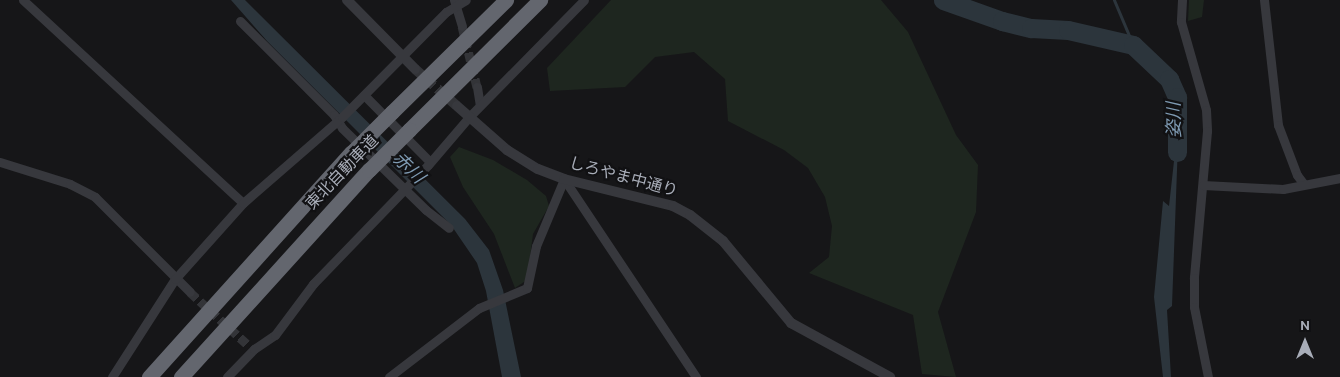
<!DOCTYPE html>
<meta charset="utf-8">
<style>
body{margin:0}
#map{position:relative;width:1340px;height:377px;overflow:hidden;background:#161618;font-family:Overpass,"Noto Sans JP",sans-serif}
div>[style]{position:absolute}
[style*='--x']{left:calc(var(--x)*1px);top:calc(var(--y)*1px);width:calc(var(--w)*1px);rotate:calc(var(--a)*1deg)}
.green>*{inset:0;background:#1e261f}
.water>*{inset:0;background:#2c353c}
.stream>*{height:3px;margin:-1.5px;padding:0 1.5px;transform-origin:1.5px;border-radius:1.5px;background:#2c353c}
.river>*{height:19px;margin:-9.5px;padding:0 9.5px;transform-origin:9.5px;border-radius:9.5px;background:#2c353c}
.minor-tunnel>*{height:9px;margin-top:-4.5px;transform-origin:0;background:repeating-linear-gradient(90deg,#333438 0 9px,transparent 0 13.5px)}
.tertiary-tunnel>*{height:10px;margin-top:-5px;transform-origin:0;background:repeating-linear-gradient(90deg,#333438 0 10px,transparent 0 15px)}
.minor>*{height:9px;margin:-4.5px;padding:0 4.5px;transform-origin:4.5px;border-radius:4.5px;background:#37383d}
.tertiary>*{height:10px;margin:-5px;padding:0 5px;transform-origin:5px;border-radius:5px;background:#37383d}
.motorway>*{height:15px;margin:-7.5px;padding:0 7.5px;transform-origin:7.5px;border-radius:7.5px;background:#63666e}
.motorway-bridge>*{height:15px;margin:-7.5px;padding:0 7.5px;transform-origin:7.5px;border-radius:7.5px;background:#63666e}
span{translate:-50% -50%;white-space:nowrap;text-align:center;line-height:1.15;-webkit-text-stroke:4.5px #111113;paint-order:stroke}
.street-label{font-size:16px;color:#a8adb8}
.water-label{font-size:18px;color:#7f9bb3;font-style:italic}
.north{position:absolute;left:1280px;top:317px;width:50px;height:50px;-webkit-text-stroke:4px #111113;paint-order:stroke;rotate:0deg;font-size:14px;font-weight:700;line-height:20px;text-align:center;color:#a8adb8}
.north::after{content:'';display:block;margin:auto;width:18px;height:22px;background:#a8adb8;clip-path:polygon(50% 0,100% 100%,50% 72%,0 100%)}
</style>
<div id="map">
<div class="green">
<div style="clip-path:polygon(611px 0,881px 0,908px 32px,956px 135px,978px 165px,976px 212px,938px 312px,956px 377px,922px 374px,913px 315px,809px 273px,829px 257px,832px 226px,825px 197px,808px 168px,784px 150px,728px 121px,725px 79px,694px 52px,655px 57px,625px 87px,550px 91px,547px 68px)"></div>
<div style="clip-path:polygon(1189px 0,1204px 0,1202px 17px,1188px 21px)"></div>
<div style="clip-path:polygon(459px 147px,493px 160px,527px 180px,546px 196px,549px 206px,533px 234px,527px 280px,515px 288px,494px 234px,463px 187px,450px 157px)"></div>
</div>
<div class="water">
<div style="clip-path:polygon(231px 0,245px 0,465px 219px,489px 250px,503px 290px,521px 377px,502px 377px,486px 291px,477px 263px,451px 225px,267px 41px)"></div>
<div style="clip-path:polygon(1179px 116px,1172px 306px,1167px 310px,1171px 377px,1163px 377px,1154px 297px,1163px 201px,1169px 206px)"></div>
</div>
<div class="stream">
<div style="--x:1114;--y:0;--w:49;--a:67.1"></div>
</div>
<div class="river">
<div style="--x:943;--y:0;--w:63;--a:19.6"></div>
<div style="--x:1002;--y:21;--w:30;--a:14"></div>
<div style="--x:1031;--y:28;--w:37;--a:3"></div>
<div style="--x:1068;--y:30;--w:67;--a:13"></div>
<div style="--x:1133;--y:45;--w:50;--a:43.4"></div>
<div style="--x:1169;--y:79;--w:20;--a:66"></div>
<div style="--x:1177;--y:97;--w:55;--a:90"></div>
</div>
<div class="minor-tunnel">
<div style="--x:462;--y:26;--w:63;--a:76.2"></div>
<div style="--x:190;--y:292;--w:77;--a:42.4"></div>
</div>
<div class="tertiary-tunnel">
<div style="--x:415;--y:69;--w:56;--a:41.4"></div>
</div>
<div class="minor">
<div style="--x:23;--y:0;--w:299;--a:42.7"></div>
<div style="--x:454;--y:0;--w:27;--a:73"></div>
<div style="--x:1182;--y:0;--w:22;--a:93"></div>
<div style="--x:1181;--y:22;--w:91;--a:74.1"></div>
<div style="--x:1206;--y:110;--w:21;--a:87"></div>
<div style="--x:1207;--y:131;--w:148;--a:95.1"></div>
<div style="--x:1194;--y:278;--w:29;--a:90"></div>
<div style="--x:1194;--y:307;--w:71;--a:78.7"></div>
<div style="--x:1264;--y:0;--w:126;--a:83.6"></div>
<div style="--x:1278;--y:125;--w:53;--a:69.2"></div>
<div style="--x:1297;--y:175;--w:10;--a:53"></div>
<div style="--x:240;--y:21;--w:133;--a:45"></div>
<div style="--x:334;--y:115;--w:15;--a:58"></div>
<div style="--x:342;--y:128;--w:117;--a:44.3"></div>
<div style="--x:426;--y:210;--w:29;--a:38"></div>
<div style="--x:477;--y:87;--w:18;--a:81"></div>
<div style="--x:364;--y:95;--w:94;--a:45.4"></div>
<div style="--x:0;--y:162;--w:73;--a:17.4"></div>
<div style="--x:70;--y:184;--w:28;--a:27"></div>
<div style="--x:95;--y:197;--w:134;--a:45"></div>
<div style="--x:564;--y:179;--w:238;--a:56.3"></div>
<div style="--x:1203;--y:185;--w:80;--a:2.9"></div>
<div style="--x:1283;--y:189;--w:58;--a:-10.9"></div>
<div style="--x:112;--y:377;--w:117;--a:-57.3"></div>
<div style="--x:175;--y:279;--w:102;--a:-48.2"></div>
<div style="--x:243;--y:203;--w:131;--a:-41"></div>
<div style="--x:342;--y:117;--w:148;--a:-45.3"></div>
<div style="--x:446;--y:12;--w:23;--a:-31"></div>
<div style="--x:227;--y:377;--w:39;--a:-46"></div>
<div style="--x:254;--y:349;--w:25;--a:-34"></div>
<div style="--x:275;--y:335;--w:64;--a:-53.3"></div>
<div style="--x:313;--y:284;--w:165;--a:-46"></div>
<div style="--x:428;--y:165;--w:63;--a:-49.5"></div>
<div style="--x:469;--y:117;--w:164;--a:-45.5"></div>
<div style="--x:389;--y:377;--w:113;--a:-37.5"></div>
<div style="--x:479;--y:308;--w:52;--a:-22.6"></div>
<div style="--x:527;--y:288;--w:43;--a:-77.9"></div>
<div style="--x:536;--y:246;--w:73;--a:-67.3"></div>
</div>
<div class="tertiary">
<div style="--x:347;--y:0;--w:97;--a:45.4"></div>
<div style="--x:457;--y:106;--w:67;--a:41.3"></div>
<div style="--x:507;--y:150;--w:36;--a:32"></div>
<div style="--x:538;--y:169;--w:28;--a:21"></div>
<div style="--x:564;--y:179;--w:112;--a:13.9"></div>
<div style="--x:673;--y:206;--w:19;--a:28"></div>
<div style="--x:690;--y:215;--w:42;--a:38.2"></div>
<div style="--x:723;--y:241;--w:107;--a:50.3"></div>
<div style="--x:791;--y:323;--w:113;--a:28.6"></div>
</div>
<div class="motorway">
<div style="--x:392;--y:112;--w:160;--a:-44.5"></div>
<div style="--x:409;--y:130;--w:185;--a:-44.8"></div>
<div style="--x:149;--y:377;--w:302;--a:-48"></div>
<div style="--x:181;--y:377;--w:280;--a:-47.8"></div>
</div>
<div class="motorway-bridge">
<div style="--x:351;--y:153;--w:58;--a:-45"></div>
<div style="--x:369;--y:170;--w:57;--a:-45"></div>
</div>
<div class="street-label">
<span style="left:343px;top:173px;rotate:-46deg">東北自動車道</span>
<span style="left:623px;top:178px;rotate:15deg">しろやま中通り</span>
</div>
<div class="water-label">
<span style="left:1176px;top:120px;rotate:-91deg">姿川</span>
<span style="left:407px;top:169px;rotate:44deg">赤川</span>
</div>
<div class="north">N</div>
</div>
